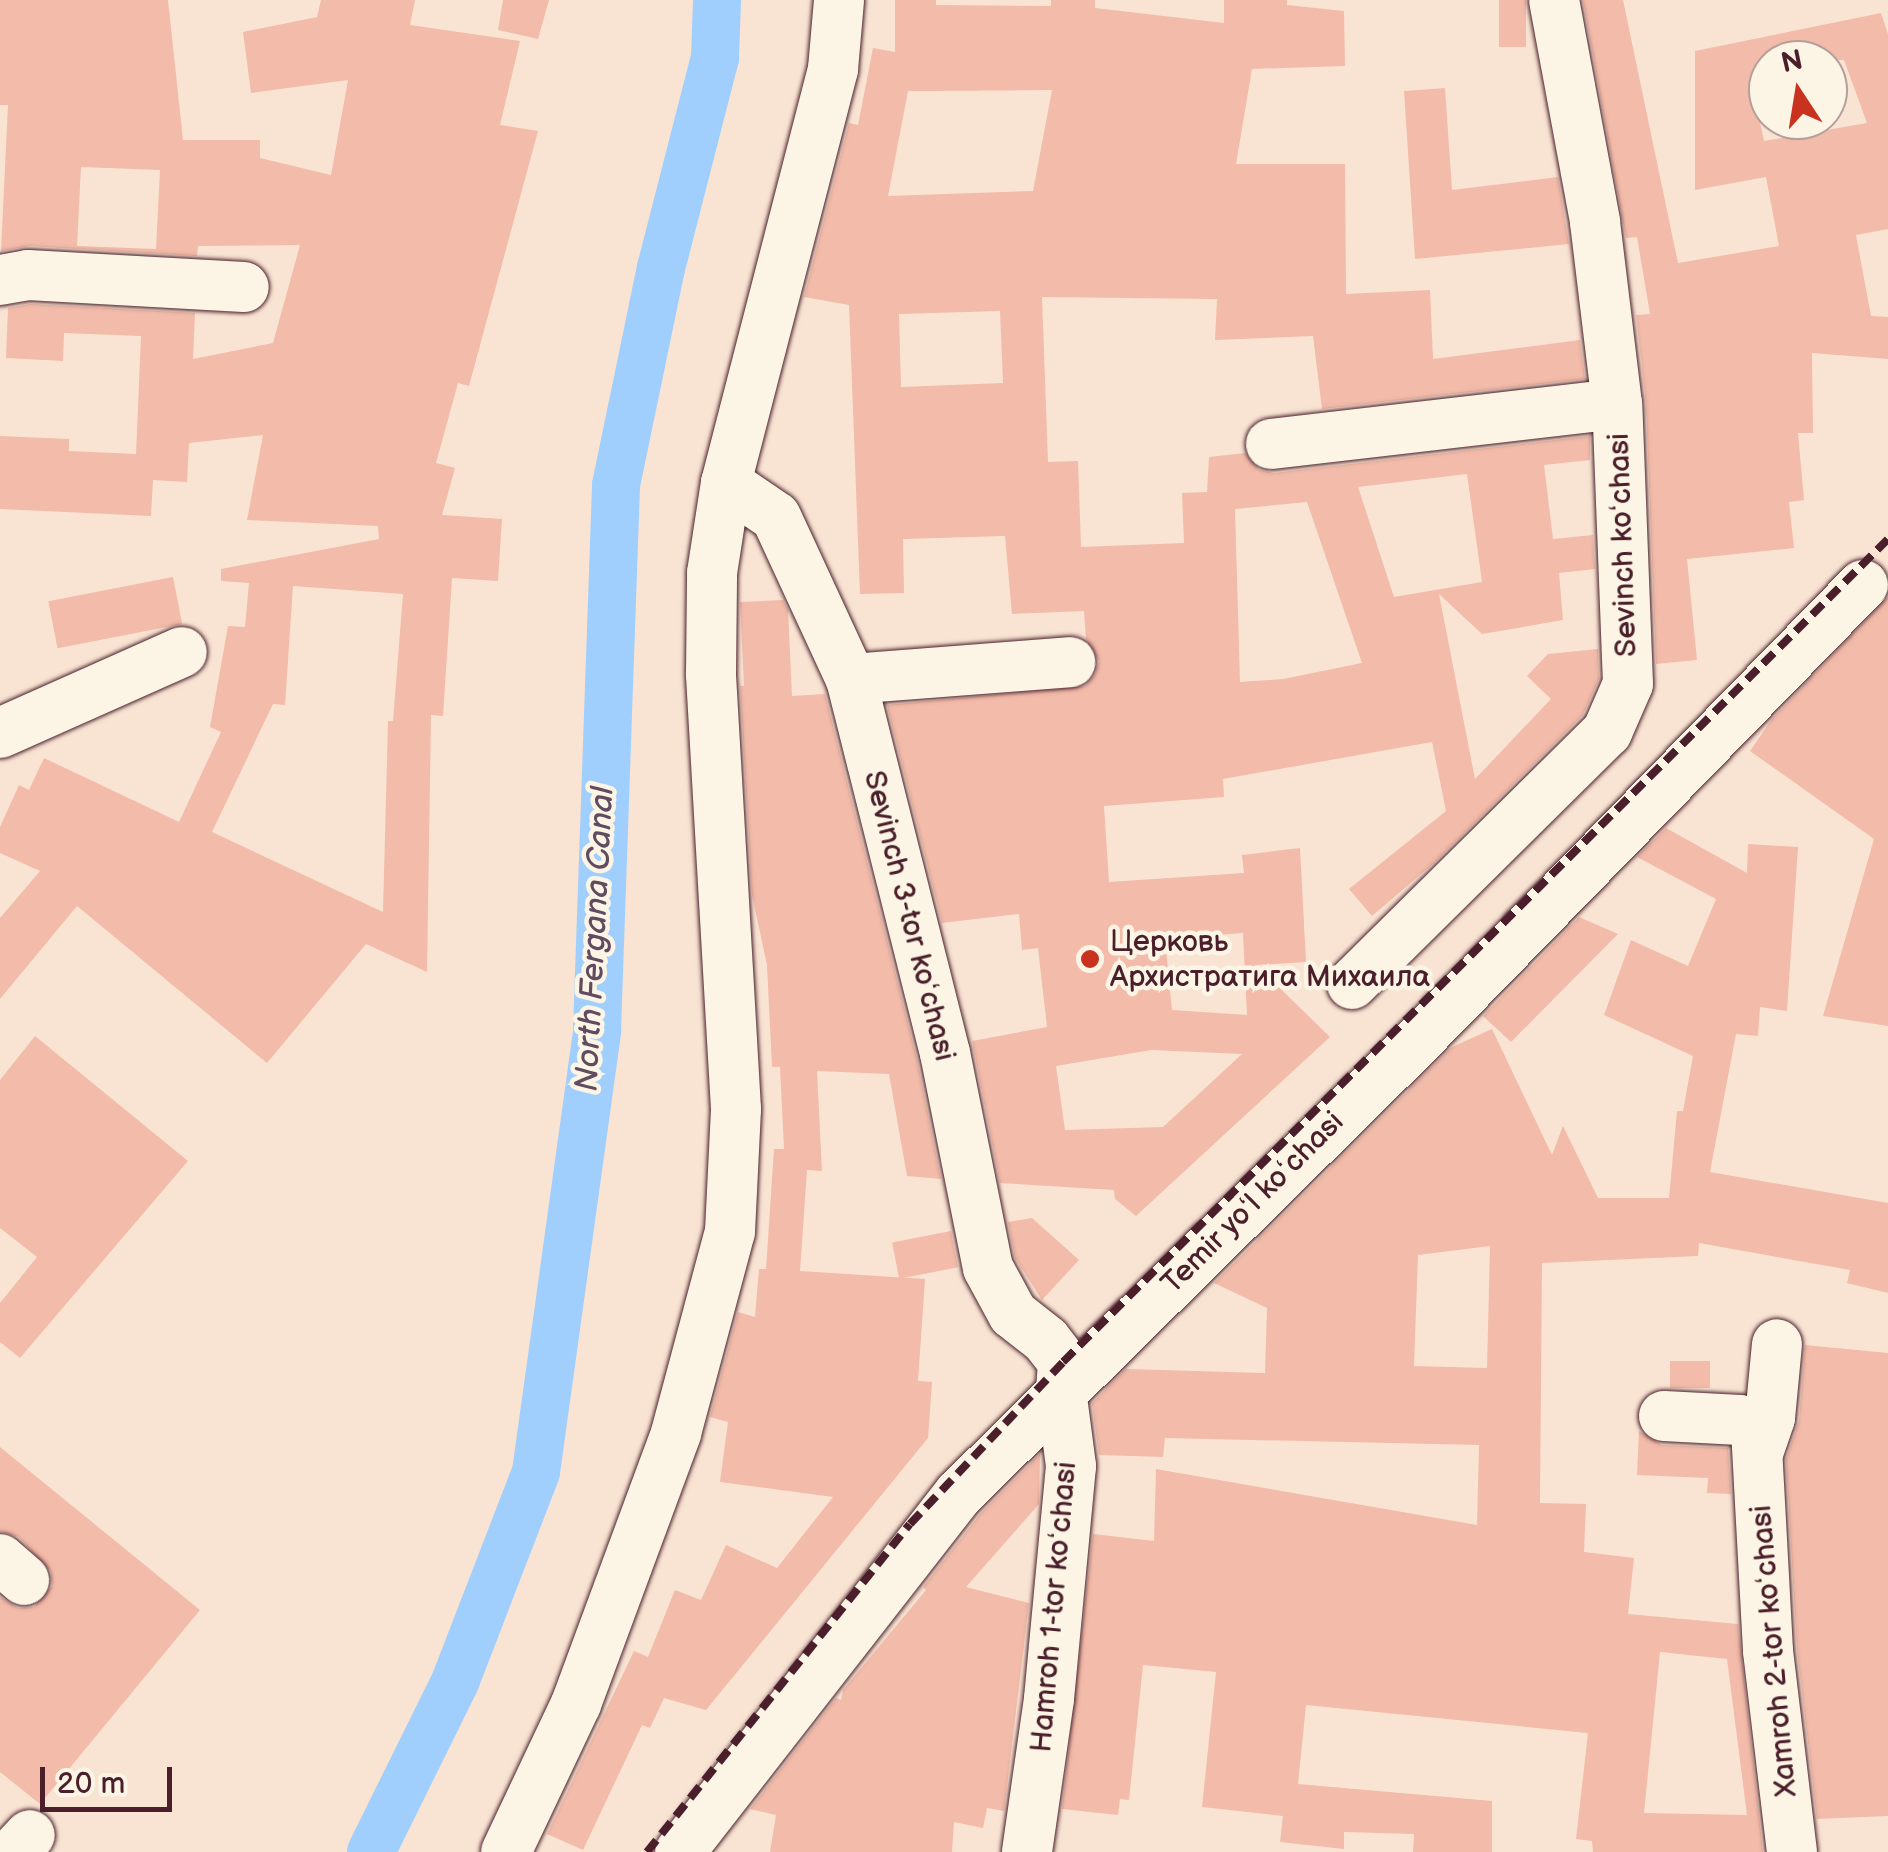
<!DOCTYPE html>
<meta charset="utf-8">
<style>
body{margin:0}
#map{position:relative;width:1888px;height:1852px;overflow:hidden;background:#f9e4d3;font-family:"Balsamiq Sans",sans-serif}
div>[style]{position:absolute}
[style*='--x']{left:calc(var(--x)*1px);top:calc(var(--y)*1px);width:calc(var(--w)*1px);rotate:calc(var(--a)*1deg)}
.canal>*{height:48px;margin:-24px;padding:0 24px;transform-origin:24px;border-radius:24px;background:#a1cffd}
.building>*{inset:0;background:#f3bba9;transform-origin:0 0}
.roads{filter:drop-shadow(0 0 2px #4a1f2b) drop-shadow(0 0 2px #4a1f2b)}
.minor>*{height:50px;margin:-25px;padding:0 25px;transform-origin:25px;border-radius:25px;background:#fcf5e5}
.rail>*{height:8px;margin-top:-4px;transform-origin:0;background:repeating-linear-gradient(90deg,#4a1f2b 0 15px,transparent 0 23px)}
.dots>*{width:28px;height:28px;translate:-50% -50%;box-sizing:border-box;border:5px solid #fcf5e5;border-radius:50%}
span{translate:-50% -50%;white-space:nowrap;text-align:center;line-height:1.15;-webkit-text-stroke:9px #fcf5e5;paint-order:stroke}
.street-label{font-size:30px;color:#4a1f2b}
.poi-label{font-size:30px;color:#4a1f2b}
.left{translate:0 -50%;text-align:left}
.water-label{font-size:32px;color:#604b60;font-style:italic}
.north{position:absolute;left:1748px;top:40px;width:100px;height:100px;box-sizing:border-box;background:#fcf5e5;border:2px solid #b59f9b;border-radius:50%;rotate:348deg;font-size:28px;font-weight:700;line-height:40px;text-align:center;color:#4a1f2b}
.north::after{content:'';display:block;margin:auto;width:35px;height:45px;background:#c8321e;clip-path:polygon(50% 0,100% 100%,50% 72%,0 100%)}
.scale{position:absolute;left:40px;top:1767px;width:132px;height:45px;box-sizing:border-box;border:5px solid #4a1f2b;border-top:0;padding-left:12px;font-size:30px;line-height:35px;white-space:nowrap;color:#4a1f2b;-webkit-text-stroke:8px #fcf5e5;paint-order:stroke}
</style>
<div id="map">
<div class="canal">
<div style="--x:371;--y:1852;--w:190;--a:-63.7"></div>
<div style="--x:455;--y:1682;--w:225;--a:-68.9"></div>
<div style="--x:536;--y:1472;--w:446;--a:-82.1"></div>
<div style="--x:597;--y:1030;--w:545;--a:-88"></div>
<div style="--x:616;--y:485;--w:222;--a:-78.3"></div>
<div style="--x:661;--y:268;--w:217;--a:-75.6"></div>
<div style="--x:715;--y:58;--w:58;--a:-88"></div>
</div>
<div class="building">
<div style="clip-path:polygon(evenodd,0 0,168px 0,183px 140px,260px 140px,260px 158px,331px 175px,348px 80px,251px 93px,243px 32px,317px 17px,321px 0,415px 0,410px 25px,520px 41px,500px 125px,538px 131px,469px 386px,458px 383px,436px 463px,455px 468px,442px 515px,502px 519px,498px 581px,452px 578px,443px 716px,431px 715px,427px 972px,366px 944px,267px 1063px,77px 906px,0 999px,0 918px,40px 871px,0 853px,0 827px,19px 785px,29px 790px,44px 758px,179px 822px,221px 732px,210px 727px,228px 626px,245px 627px,249px 583px,221px 581px,221px 569px,379px 539px,378px 526px,247px 520px,263px 435px,189px 443px,187px 482px,153px 480px,151px 516px,0 509px,0 436px,69px 439px,69px 451px,136px 454px,141px 336px,64px 333px,63px 361px,6px 358px,8px 308px,30px 304px,195px 313px,193px 359px,273px 343px,300px 245px,198px 246px,197px 256px,30px 246px,1px 251px,8px 105px,0 105px,0 0,81px 167px,160px 170px,156px 249px,77px 246px,81px 167px,0 0,293px 586px,403px 594px,393px 721px,388px 721px,383px 912px,212px 832px,273px 704px,285px 705px,293px 586px)"></div>
<div style="clip-path:polygon(503px 0,549px 0,538px 39px,498px 30px)"></div>
<div style="clip-path:polygon(evenodd,895px 0,936px 0,936px 5px,1051px 6px,1051px 0,1095px 0,1095px 8px,1224px 23px,1224px 0,1287px 0,1287px 5px,1344px 11px,1345px 66px,1252px 69px,1236px 164px,1345px 164px,1346px 294px,1430px 290px,1433px 359px,1580px 340px,1585px 379px,1322px 409px,1313px 336px,1215px 340px,1217px 299px,1042px 297px,1048px 462px,1078px 461px,1081px 547px,1184px 543px,1182px 493px,1207px 492px,1209px 457px,1245px 453px,1259px 470px,1274px 473px,1590px 436px,1590px 460px,1544px 465px,1553px 539px,1593px 535px,1595px 569px,1559px 573px,1563px 620px,1482px 634px,1439px 594px,1475px 779px,1551px 699px,1527px 676px,1548px 654px,1598px 649px,1599px 679px,1583px 715px,1434px 863px,1372px 916px,1349px 889px,1446px 811px,1432px 742px,1223px 779px,1224px 797px,1104px 806px,1109px 882px,1244px 873px,1242px 855px,1300px 848px,1306px 962px,1256px 965px,1330px 1037px,1136px 1216px,1115px 1199px,1114px 1190px,1000px 1183px,972px 1041px,1047px 1027px,1038px 948px,1022px 950px,1019px 914px,942px 923px,887px 705px,1085px 686px,1095px 675px,1099px 661px,1086px 639px,1084px 611px,1012px 614px,1005px 536px,903px 539px,904px 593px,860px 594px,849px 305px,804px 297px,849px 123px,858px 125px,873px 48px,895px 52px,895px 0,1052px 90px,1033px 191px,888px 196px,908px 91px,1052px 90px,895px 0,1000px 311px,1003px 383px,901px 387px,899px 314px,1000px 311px,895px 0,1467px 474px,1482px 582px,1394px 597px,1358px 487px,1467px 474px,895px 0,1307px 502px,1362px 663px,1283px 679px,1240px 682px,1235px 509px,1307px 502px,895px 0,1243px 933px,1247px 1015px,1172px 1010px,1165px 939px,1243px 933px,895px 0,1151px 1050px,1242px 1054px,1163px 1127px,1065px 1130px,1056px 1066px,1151px 1050px)"></div>
<div style="left:1499px;top:0;width:27px;height:47px"></div>
<div style="clip-path:polygon(evenodd,1583px 0,1623px 0,1678px 263px,1779px 246px,1766px 177px,1695px 190px,1695px 51px,1881px 13px,1888px 34px,1888px 229px,1856px 235px,1871px 316px,1888px 317px,1888px 359px,1812px 353px,1813px 433px,1798px 433px,1804px 500px,1789px 502px,1794px 548px,1687px 559px,1697px 660px,1656px 664px,1646px 403px,1636px 315px,1650px 314px,1637px 237px,1626px 238px,1583px 0,1768px 60px,1844px 60px,1867px 123px,1764px 141px,1750px 75px,1768px 71px,1768px 60px)"></div>
<div style="clip-path:polygon(1445px 88px,1452px 190px,1558px 177px,1569px 244px,1415px 259px,1404px 91px)"></div>
<div style="left:173px;top:577px;width:48px;height:127px;rotate:79deg"></div>
<div style="clip-path:polygon(1888px 597px,1888px 1026px,1823px 1016px,1874px 839px,1750px 751px,1772px 719px)"></div>
<div style="clip-path:polygon(783px 600px,788px 610px,792px 696px,825px 694px,917px 1059px,941px 1179px,907px 1176px,889px 1074px,817px 1071px,822px 1171px,807px 1170px,800px 1271px,925px 1279px,918px 1381px,932px 1382px,928px 1438px,706px 1710px,664px 1698px,650px 1728px,642px 1725px,583px 1850px,547px 1834px,634px 1651px,648px 1657px,675px 1590px,701px 1600px,726px 1545px,777px 1568px,833px 1497px,720px 1482px,728px 1422px,710px 1417px,738px 1312px,755px 1317px,759px 1269px,766px 1269px,774px 1149px,784px 1149px,780px 1067px,772px 1067px,767px 965px,752px 895px,740px 686px,744px 686px,740px 602px)"></div>
<div style="clip-path:polygon(evenodd,1666px 828px,1747px 873px,1748px 844px,1798px 847px,1787px 1011px,1760px 1007px,1758px 1036px,1736px 1034px,1710px 1172px,1888px 1203px,1888px 1293px,1847px 1283px,1850px 1270px,1699px 1243px,1698px 1256px,1542px 1263px,1540px 1503px,1586px 1504px,1584px 1552px,1634px 1558px,1628px 1614px,1738px 1624px,1763px 1852px,1593px 1852px,1592px 1841px,1576px 1839px,1588px 1733px,1306px 1705px,1298px 1784px,1492px 1801px,1492px 1852px,1413px 1852px,1414px 1834px,1344px 1832px,1344px 1849px,1280px 1842px,1283px 1816px,1202px 1807px,1216px 1672px,1143px 1665px,1129px 1800px,1120px 1799px,1118px 1815px,1062px 1809px,1093px 1534px,1154px 1541px,1156px 1469px,1477px 1525px,1479px 1445px,1165px 1438px,1163px 1457px,1099px 1455px,1092px 1403px,1126px 1369px,1265px 1373px,1267px 1308px,1214px 1283px,1452px 1047px,1492px 1029px,1552px 1155px,1563px 1126px,1598px 1198px,1669px 1198px,1677px 1111px,1683px 1111px,1693px 1056px,1604px 1015px,1631px 940px,1688px 966px,1716px 899px,1637px 857px,1666px 828px,1490px 1246px,1487px 1368px,1414px 1366px,1418px 1255px,1490px 1246px,1666px 828px,1660px 1652px,1727px 1659px,1747px 1815px,1644px 1813px,1660px 1652px)"></div>
<div style="clip-path:polygon(1579px 917px,1618px 934px,1511px 1042px,1483px 1016px)"></div>
<div style="clip-path:polygon(35px 1036px,188px 1161px,20px 1358px,0 1342px,0 1303px,37px 1257px,0 1228px,0 1080px)"></div>
<div style="clip-path:polygon(1032px 1218px,1079px 1260px,1042px 1300px,1015px 1258px,1008px 1222px)"></div>
<div style="left:951px;top:1231px;width:37px;height:60px;rotate:79deg"></div>
<div style="clip-path:polygon(1805px 1345px,1888px 1353px,1888px 1816px,1817px 1819px,1797px 1649px,1786px 1459px,1799px 1421px)"></div>
<div style="left:1670px;top:1361px;width:40px;height:27px"></div>
<div style="clip-path:polygon(1639px 1431px,1662px 1445px,1728px 1448px,1731px 1494px,1707px 1493px,1708px 1478px,1637px 1475px)"></div>
<div style="clip-path:polygon(0 1447px,200px 1610px,40px 1804px,0 1772px,0 1597px,18px 1608px,34px 1607px,52px 1586px,51px 1572px,19px 1537px,0 1531px)"></div>
<div style="clip-path:polygon(1040px 1454px,1039px 1504px,966px 1587px,1029px 1603px,1004px 1811px,987px 1808px,983px 1828px,954px 1822px,952px 1852px,770px 1852px,776px 1815px,750px 1809px,836px 1698px,841px 1700px,843px 1690px,926px 1590px,923px 1587px,981px 1513px)"></div>
</div>
<div class="roads">
<div class="minor">
<div style="--x:0;--y:280;--w:28;--a:-10"></div>
<div style="--x:28;--y:275;--w:216;--a:3.2"></div>
<div style="--x:1271;--y:444;--w:348;--a:-6.6"></div>
<div style="--x:726;--y:483;--w:60;--a:34.2"></div>
<div style="--x:776;--y:517;--w:179;--a:65.2"></div>
<div style="--x:851;--y:679;--w:386;--a:75.9"></div>
<div style="--x:945;--y:1053;--w:219;--a:78.7"></div>
<div style="--x:988;--y:1268;--w:52;--a:61.5"></div>
<div style="--x:1013;--y:1314;--w:42;--a:38.2"></div>
<div style="--x:1046;--y:1340;--w:28;--a:52"></div>
<div style="--x:1063;--y:1362;--w:28;--a:94"></div>
<div style="--x:1061;--y:1390;--w:77;--a:82.5"></div>
<div style="--x:1071;--y:1466;--w:234;--a:95.4"></div>
<div style="--x:1049;--y:1699;--w:155;--a:98.2"></div>
<div style="--x:851;--y:679;--w:220;--a:-4.4"></div>
<div style="--x:0;--y:733;--w:199;--a:-24"></div>
<div style="--x:1352;--y:984;--w:359;--a:-44.7"></div>
<div style="--x:1607;--y:732;--w:52;--a:-66.4"></div>
<div style="--x:1628;--y:684;--w:280;--a:-92.2"></div>
<div style="--x:1617;--y:404;--w:184;--a:-96.9"></div>
<div style="--x:1595;--y:221;--w:225;--a:-100.5"></div>
<div style="--x:1664;--y:1416;--w:76;--a:3"></div>
<div style="--x:1740;--y:1420;--w:18;--a:29"></div>
<div style="--x:1756;--y:1429;--w:222;--a:86.9"></div>
<div style="--x:1768;--y:1651;--w:202;--a:83.2"></div>
<div style="--x:1759;--y:1450;--w:34;--a:-71"></div>
<div style="--x:1770;--y:1418;--w:74;--a:-84.6"></div>
<div style="--x:0;--y:1559;--w:32;--a:41"></div>
<div style="--x:14;--y:1852;--w:23;--a:-47"></div>
<div style="--x:506;--y:1852;--w:164;--a:-64.7"></div>
<div style="--x:576;--y:1704;--w:289;--a:-69.7"></div>
<div style="--x:676;--y:1433;--w:208;--a:-75"></div>
<div style="--x:730;--y:1232;--w:123;--a:-87.2"></div>
<div style="--x:736;--y:1109;--w:436;--a:-93.3"></div>
<div style="--x:711;--y:674;--w:101;--a:-89.4"></div>
<div style="--x:712;--y:573;--w:91;--a:-81.2"></div>
<div style="--x:726;--y:483;--w:428;--a:-75.5"></div>
<div style="--x:833;--y:69;--w:69;--a:-85"></div>
<div style="--x:680;--y:1852;--w:454;--a:-52.1"></div>
<div style="--x:959;--y:1494;--w:642;--a:-44.62"></div>
<div style="--x:1416;--y:1043;--w:640;--a:-45.7"></div>
</div>
</div>
<div class="rail">
<div style="--x:647;--y:1852;--w:420;--a:-51.3"></div>
<div style="--x:910;--y:1524;--w:223;--a:-46.6"></div>
<div style="--x:1063;--y:1362;--w:1165;--a:-44.93"></div>
</div>
<div class="dots">
<div style="left:1090px;top:959px;background:#c8321e"></div>
</div>
<div class="street-label">
<span style="left:1623px;top:545px;rotate:-92deg">Sevinch koʻchasi</span>
<span style="left:909px;top:916px;rotate:76deg">Sevinch 3-tor koʻchasi</span>
<span style="left:1253px;top:1203px;rotate:-45deg">Temir yoʻl koʻchasi</span>
<span style="left:1054px;top:1607px;rotate:-85deg">Hamroh 1-tor koʻchasi</span>
<span style="left:1774px;top:1651px;rotate:-95deg">Xamroh 2-tor koʻchasi</span>
</div>
<div class="poi-label">
<span class="left" style="left:1110px;top:959px">Церковь<br>Архистратига Михаила</span>
</div>
<div class="water-label">
<span style="left:596px;top:939px;rotate:-87deg">North Fergana Canal</span>
</div>
<div class="north">N</div>
<div class="scale">20 m</div>
</div>
